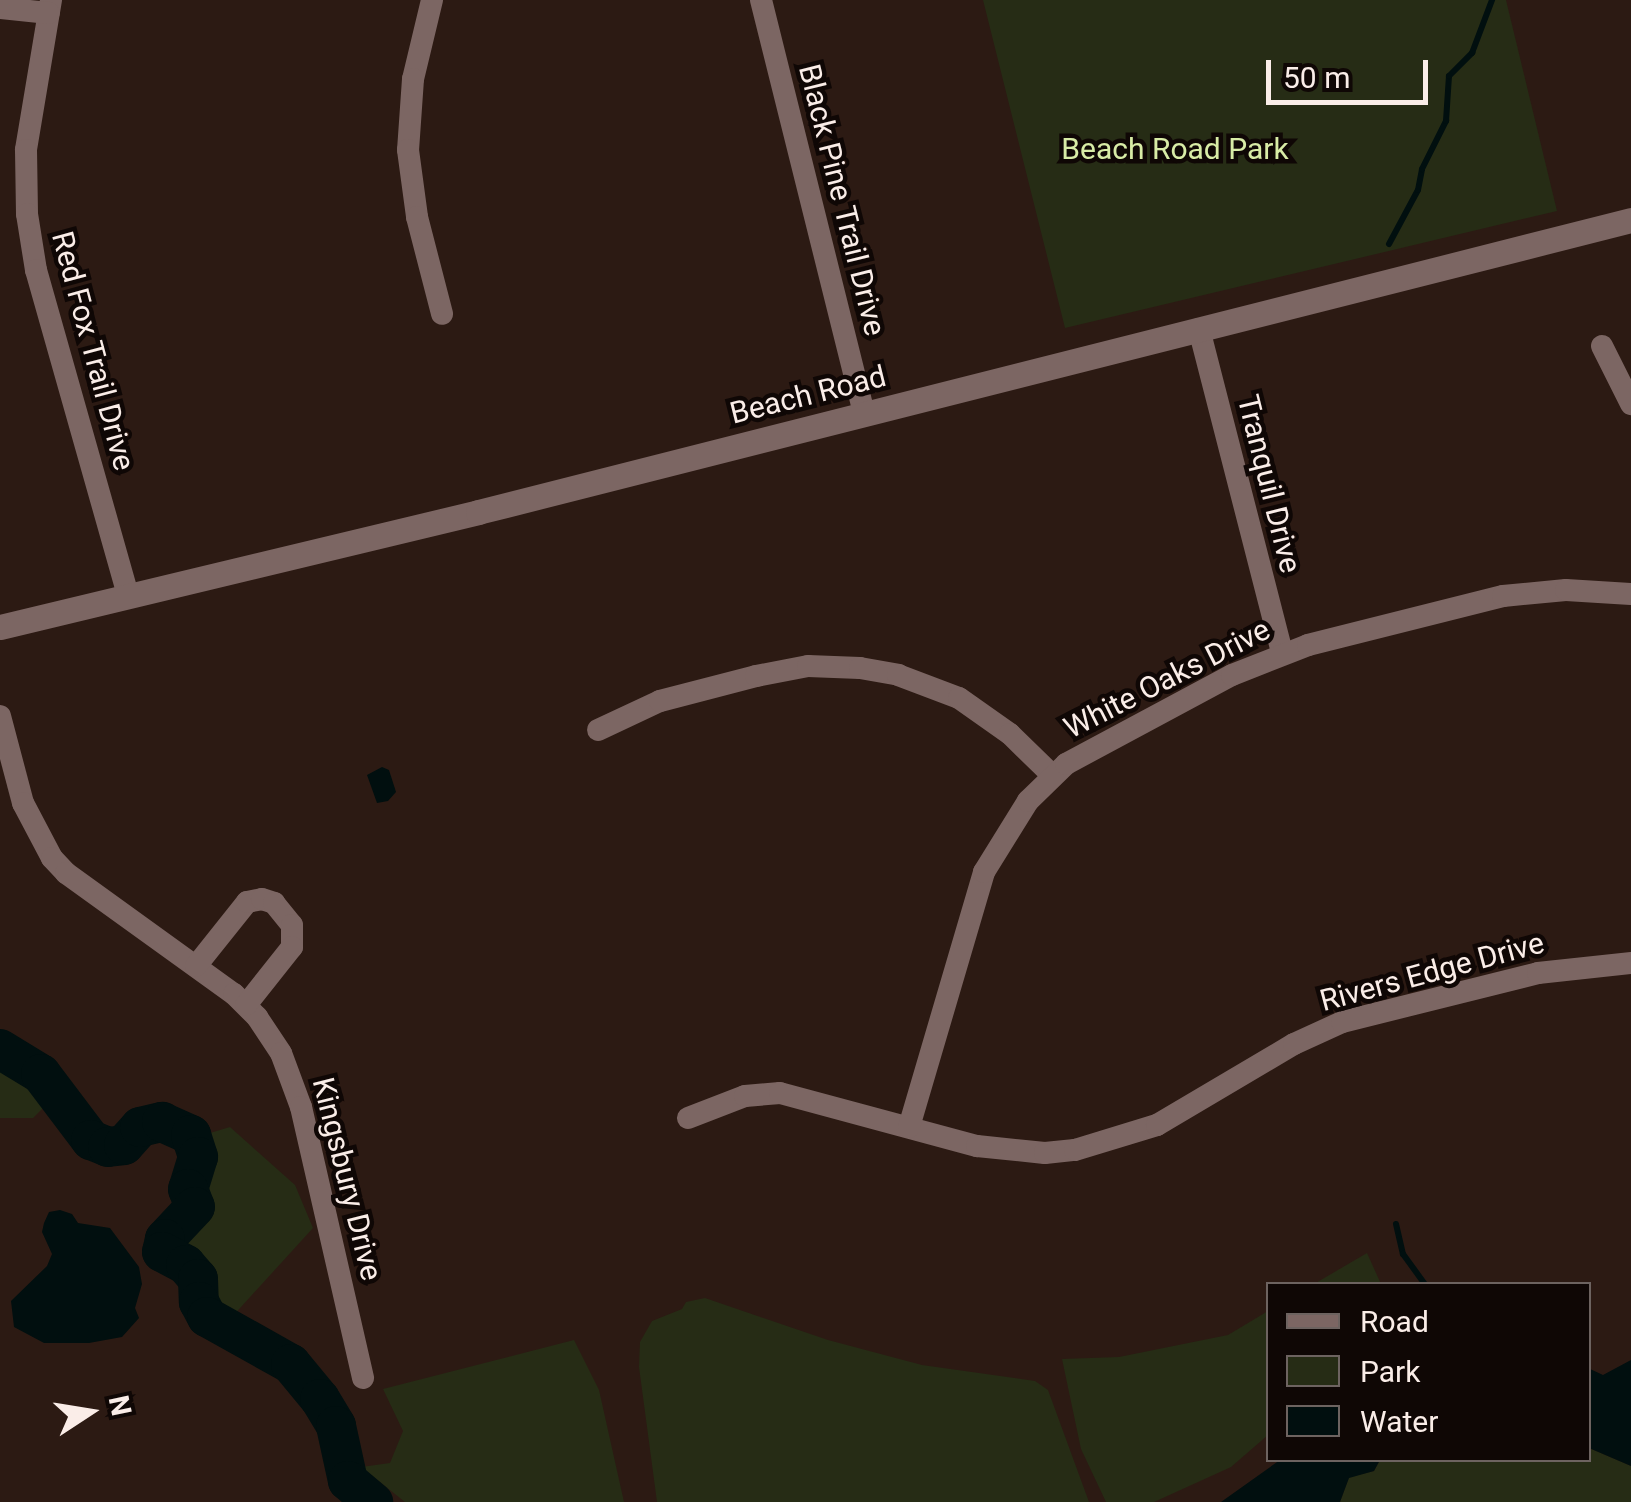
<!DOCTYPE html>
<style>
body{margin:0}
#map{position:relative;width:1631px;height:1502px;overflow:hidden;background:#2c1a13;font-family:Roboto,sans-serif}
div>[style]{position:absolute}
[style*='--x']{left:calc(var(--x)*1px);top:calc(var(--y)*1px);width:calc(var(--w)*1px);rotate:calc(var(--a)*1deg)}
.green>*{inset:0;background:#262c15}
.water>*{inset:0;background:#010f0f}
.stream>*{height:6px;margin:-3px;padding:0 3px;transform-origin:3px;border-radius:3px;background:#010f0f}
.river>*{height:40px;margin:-20px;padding:0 20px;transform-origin:20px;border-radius:20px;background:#010f0f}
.minor>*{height:22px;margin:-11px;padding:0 11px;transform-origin:11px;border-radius:11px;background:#7c6663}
.tertiary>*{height:25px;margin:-12.5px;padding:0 12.5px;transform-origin:12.5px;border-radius:12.5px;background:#7c6663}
span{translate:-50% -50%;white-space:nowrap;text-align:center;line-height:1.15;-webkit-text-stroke:9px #0f0705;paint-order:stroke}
.park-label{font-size:30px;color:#d8eca6}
.street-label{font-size:30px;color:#faede8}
.legend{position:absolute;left:1266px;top:1282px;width:325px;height:180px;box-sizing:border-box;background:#0f0705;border:2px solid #6d6360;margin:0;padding:12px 18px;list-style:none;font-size:30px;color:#faede8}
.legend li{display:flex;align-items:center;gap:20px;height:50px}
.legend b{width:50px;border:2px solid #6d6360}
.north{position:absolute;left:40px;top:1362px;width:100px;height:100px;-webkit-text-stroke:8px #0f0705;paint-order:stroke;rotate:78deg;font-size:28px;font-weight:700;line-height:40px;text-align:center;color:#faede8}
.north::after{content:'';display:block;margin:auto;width:35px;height:45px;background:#faede8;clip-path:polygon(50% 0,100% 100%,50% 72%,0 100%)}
.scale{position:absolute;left:1266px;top:60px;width:162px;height:45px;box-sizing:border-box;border:5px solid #faede8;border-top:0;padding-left:12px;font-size:30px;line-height:35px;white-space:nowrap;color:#faede8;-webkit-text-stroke:8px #0f0705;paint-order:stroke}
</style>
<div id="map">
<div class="green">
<div style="clip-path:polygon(983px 0,1506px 0,1557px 211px,1065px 328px)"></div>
<div style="clip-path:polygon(0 1038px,63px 1074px,79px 1106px,49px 1102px,33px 1118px,0 1118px)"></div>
<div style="clip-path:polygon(230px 1127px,295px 1185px,313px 1228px,231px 1318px,221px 1309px,199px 1260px,183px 1244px,184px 1235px,202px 1219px,200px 1136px)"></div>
<div style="clip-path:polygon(1367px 1253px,1381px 1284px,1314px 1284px)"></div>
<div style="clip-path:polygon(705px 1298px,828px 1340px,922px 1365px,1035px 1381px,1048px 1390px,1089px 1502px,657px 1502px,639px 1367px,640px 1342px,652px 1321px,682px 1309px,686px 1302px)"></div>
<div style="clip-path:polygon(1268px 1311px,1268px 1435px,1231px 1467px,1154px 1502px,1106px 1502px,1081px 1449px,1062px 1359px,1119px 1357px,1228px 1335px)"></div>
<div style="clip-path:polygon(574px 1340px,599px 1390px,624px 1502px,405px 1502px,361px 1467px,390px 1463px,403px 1431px,383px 1389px)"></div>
<div style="clip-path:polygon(1589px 1448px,1631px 1466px,1631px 1502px,1340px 1502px,1349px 1477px,1374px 1471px,1380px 1460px,1588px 1460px)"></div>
</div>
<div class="water">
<div style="clip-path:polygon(382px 767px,389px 770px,396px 792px,388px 801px,377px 803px,367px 775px)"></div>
<div style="clip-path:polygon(60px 1210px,72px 1214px,78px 1223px,110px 1228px,139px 1267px,142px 1284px,135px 1308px,139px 1318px,122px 1337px,89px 1343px,44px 1343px,14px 1327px,11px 1301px,47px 1266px,52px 1254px,42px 1232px,44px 1223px,49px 1212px)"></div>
<div style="clip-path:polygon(1631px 1360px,1631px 1466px,1589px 1448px,1588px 1368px,1603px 1375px)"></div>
<div style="clip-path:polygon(1280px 1460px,1380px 1460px,1374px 1471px,1349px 1478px,1340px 1502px,1221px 1502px)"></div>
</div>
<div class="stream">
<div style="--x:1389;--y:244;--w:61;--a:-61.8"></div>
<div style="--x:1418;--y:190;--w:21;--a:-79"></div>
<div style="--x:1422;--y:169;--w:54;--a:-63.4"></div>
<div style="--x:1446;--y:121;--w:45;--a:-86.2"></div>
<div style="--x:1449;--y:76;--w:33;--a:-45"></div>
<div style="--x:1472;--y:53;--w:57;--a:-69.3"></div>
<div style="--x:1396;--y:1224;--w:31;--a:77"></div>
<div style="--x:1403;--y:1254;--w:37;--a:54"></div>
</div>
<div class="river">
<div style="--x:0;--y:1049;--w:48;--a:31.4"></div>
<div style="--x:41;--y:1074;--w:83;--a:52.9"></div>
<div style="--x:91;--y:1140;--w:18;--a:22"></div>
<div style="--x:108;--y:1147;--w:16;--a:-7"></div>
<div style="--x:124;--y:1145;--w:24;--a:-48"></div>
<div style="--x:140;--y:1127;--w:23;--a:-13"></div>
<div style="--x:162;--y:1122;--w:32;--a:24"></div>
<div style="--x:191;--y:1135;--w:23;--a:72"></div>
<div style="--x:198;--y:1157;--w:34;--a:107"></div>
<div style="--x:188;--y:1189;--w:19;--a:69"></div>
<div style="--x:195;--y:1207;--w:44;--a:133.2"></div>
<div style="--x:165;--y:1239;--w:13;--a:103"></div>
<div style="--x:162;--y:1252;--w:27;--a:28"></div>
<div style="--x:186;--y:1265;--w:18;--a:49"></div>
<div style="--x:198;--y:1279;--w:23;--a:88"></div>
<div style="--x:199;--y:1302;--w:17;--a:62"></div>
<div style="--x:207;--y:1317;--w:96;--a:29.2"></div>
<div style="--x:291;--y:1364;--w:45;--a:50.4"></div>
<div style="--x:320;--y:1399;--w:31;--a:59"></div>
<div style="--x:336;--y:1426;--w:56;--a:77.7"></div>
<div style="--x:348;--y:1481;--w:33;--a:40"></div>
</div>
<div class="minor">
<div style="--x:51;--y:0;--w:152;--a:99.5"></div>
<div style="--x:26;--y:150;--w:64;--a:89.1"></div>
<div style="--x:27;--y:214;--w:57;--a:80.9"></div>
<div style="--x:36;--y:270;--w:338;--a:74.2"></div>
<div style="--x:432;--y:0;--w:81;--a:103.5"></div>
<div style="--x:413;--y:79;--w:71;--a:94"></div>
<div style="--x:408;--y:150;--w:68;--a:82.3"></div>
<div style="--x:417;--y:217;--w:100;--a:75.5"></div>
<div style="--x:761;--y:0;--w:427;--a:76"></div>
<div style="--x:0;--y:8;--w:49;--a:5.8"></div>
<div style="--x:1199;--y:329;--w:334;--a:75.6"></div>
<div style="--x:1602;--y:346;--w:65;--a:63.4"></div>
<div style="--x:0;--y:716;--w:90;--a:75.2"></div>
<div style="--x:23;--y:803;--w:62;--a:62.2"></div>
<div style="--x:52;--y:858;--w:21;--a:47"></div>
<div style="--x:66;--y:873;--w:207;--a:35.8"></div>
<div style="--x:234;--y:994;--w:33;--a:45"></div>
<div style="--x:257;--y:1017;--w:43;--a:56.3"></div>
<div style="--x:281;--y:1053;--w:58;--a:69.7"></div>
<div style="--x:301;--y:1107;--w:278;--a:77.1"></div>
<div style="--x:598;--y:730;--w:68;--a:-25.1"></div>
<div style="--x:660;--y:701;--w:99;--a:-14.6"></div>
<div style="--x:756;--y:676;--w:53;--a:-10.9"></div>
<div style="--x:808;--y:666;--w:52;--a:2.2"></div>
<div style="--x:860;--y:668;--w:39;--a:10"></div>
<div style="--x:898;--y:675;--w:65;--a:20.7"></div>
<div style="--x:959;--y:698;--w:62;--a:35.2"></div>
<div style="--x:1010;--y:734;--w:59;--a:44.3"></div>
<div style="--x:196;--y:966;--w:82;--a:-51.4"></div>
<div style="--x:247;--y:902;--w:15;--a:-11"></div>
<div style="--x:262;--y:899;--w:13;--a:18"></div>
<div style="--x:274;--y:903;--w:28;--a:51"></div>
<div style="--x:292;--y:925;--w:22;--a:90"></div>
<div style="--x:292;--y:947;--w:74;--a:128.4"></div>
<div style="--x:688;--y:1118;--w:61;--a:-21.1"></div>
<div style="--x:745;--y:1096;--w:35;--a:-5"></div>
<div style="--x:780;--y:1093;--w:204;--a:15.1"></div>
<div style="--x:977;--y:1146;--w:68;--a:5.9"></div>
<div style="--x:1045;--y:1153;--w:30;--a:-6"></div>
<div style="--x:1075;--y:1150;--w:86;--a:-17"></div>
<div style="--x:1157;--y:1125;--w:159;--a:-30.6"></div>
<div style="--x:1294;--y:1044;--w:53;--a:-24.6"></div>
<div style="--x:1342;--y:1022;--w:202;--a:-14"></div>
<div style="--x:1538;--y:973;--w:94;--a:-6.1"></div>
<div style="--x:909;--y:1127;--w:266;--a:-73.6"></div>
<div style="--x:984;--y:872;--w:84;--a:-58.2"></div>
<div style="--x:1028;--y:801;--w:53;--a:-44.2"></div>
<div style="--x:1066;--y:764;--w:188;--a:-28.2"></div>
<div style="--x:1232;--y:675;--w:82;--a:-21.5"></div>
<div style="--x:1308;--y:645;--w:201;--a:-14.1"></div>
<div style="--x:1503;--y:596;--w:63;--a:-5.4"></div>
<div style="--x:1566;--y:590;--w:65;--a:3.5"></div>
</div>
<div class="tertiary">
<div style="--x:0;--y:627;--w:492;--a:-13.5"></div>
<div style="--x:478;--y:512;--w:1189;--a:-14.21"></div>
</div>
<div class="park-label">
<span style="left:1175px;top:149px">Beach Road Park</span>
</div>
<div class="street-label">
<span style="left:842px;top:200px;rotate:76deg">Black Pine Trail Drive</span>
<span style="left:93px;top:351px;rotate:75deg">Red Fox Trail Drive</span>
<span style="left:808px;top:395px;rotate:-14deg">Beach Road</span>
<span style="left:1269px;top:484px;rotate:76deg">Tranquil Drive</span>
<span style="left:1167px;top:679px;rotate:-27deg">White Oaks Drive</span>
<span style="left:1432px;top:972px;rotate:-15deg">Rivers Edge Drive</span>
<span style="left:347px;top:1179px;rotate:76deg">Kingsbury Drive</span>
</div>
<ul class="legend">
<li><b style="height:12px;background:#7c6663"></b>Road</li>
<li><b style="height:28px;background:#262c15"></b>Park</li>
<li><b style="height:28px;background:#010f0f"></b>Water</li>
</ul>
<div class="north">N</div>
<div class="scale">50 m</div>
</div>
